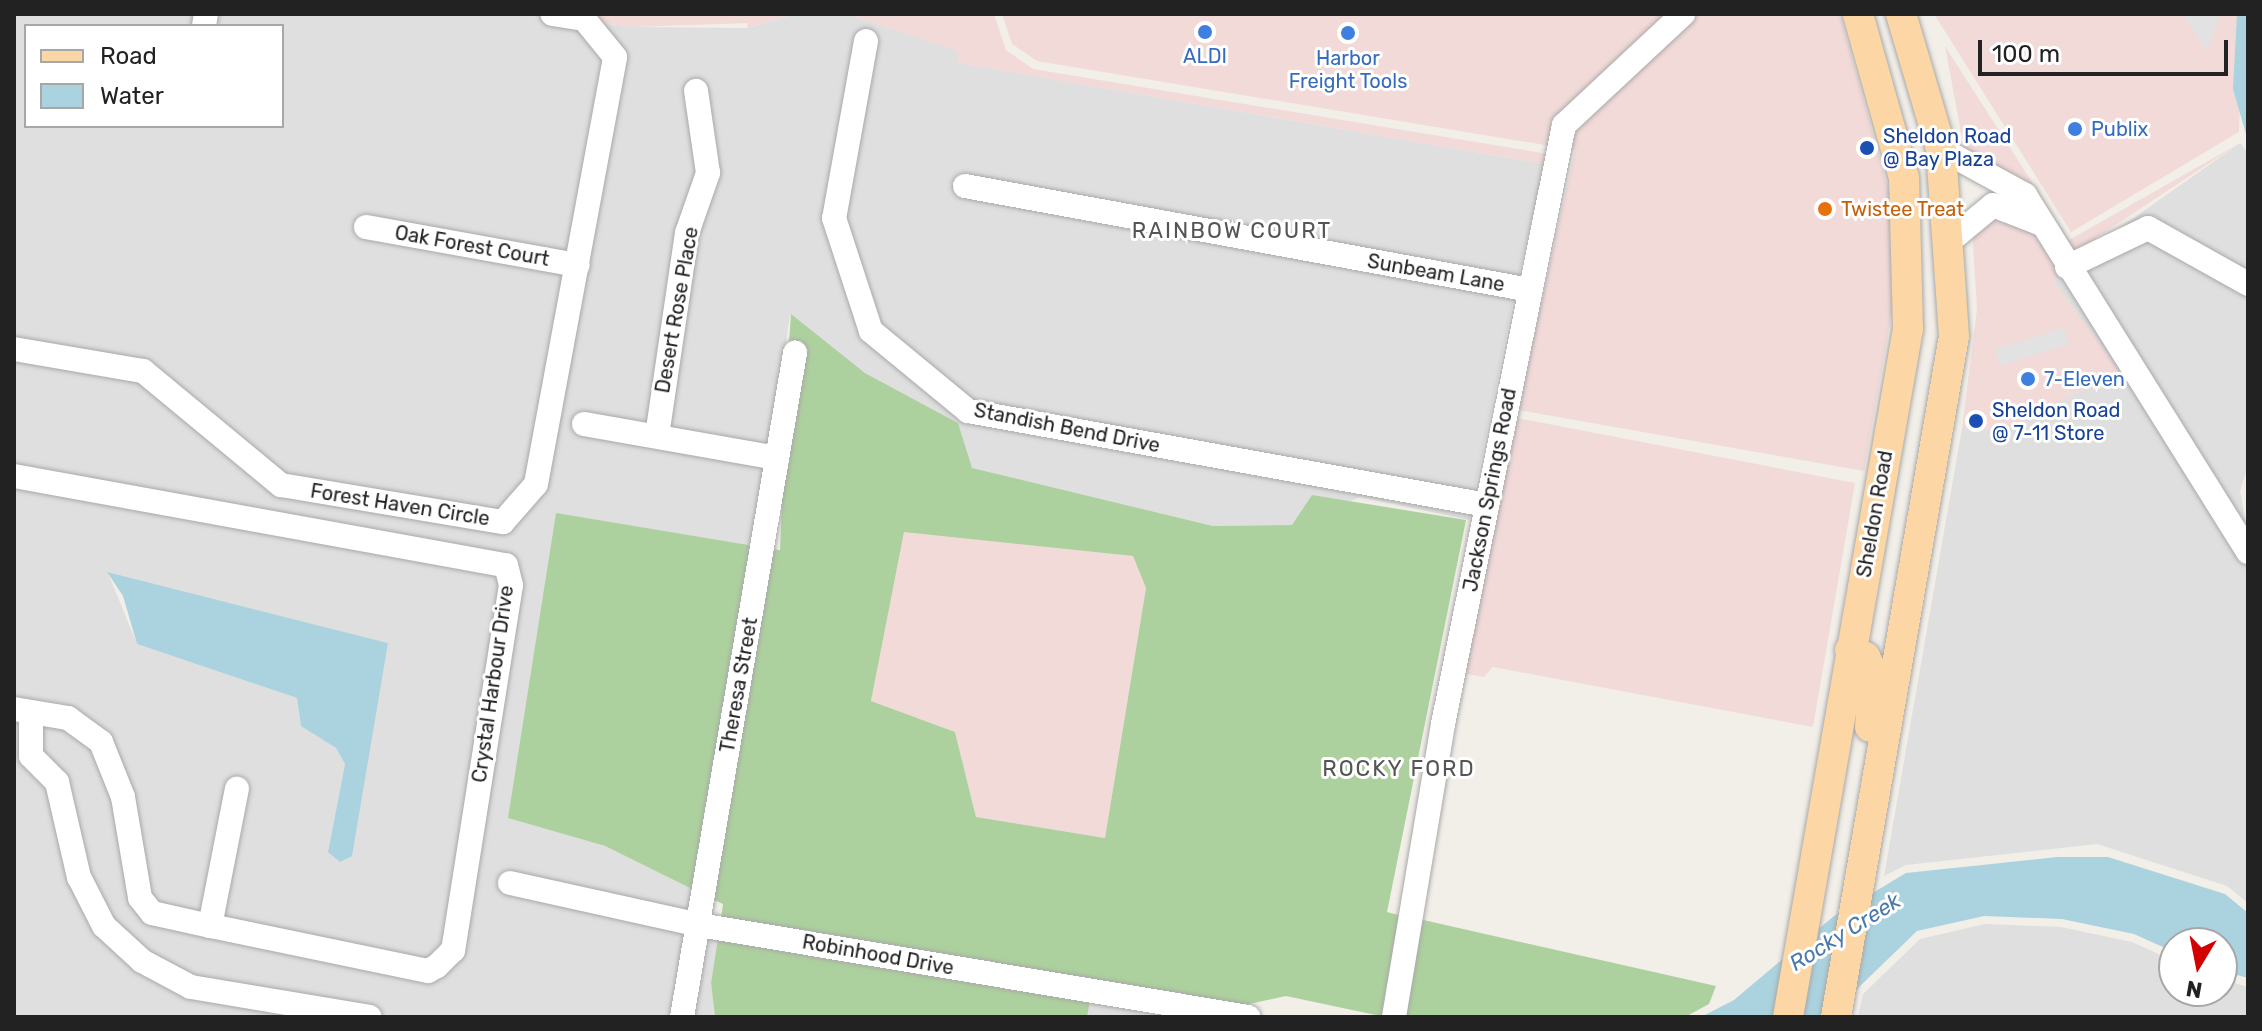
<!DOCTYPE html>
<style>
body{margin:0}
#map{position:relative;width:2262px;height:1031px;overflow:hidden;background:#f2efe9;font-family:Rubik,sans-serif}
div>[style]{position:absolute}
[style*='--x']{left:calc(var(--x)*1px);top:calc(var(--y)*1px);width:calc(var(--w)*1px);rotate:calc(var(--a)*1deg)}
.residential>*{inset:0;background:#e0dfdf}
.commercial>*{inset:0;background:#f2dad9}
.forest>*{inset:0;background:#add19e}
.parking>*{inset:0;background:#e2e2e2;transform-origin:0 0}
.water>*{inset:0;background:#aad3df}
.roads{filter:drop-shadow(0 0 2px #a9a9a9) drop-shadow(0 0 2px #a9a9a9)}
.minor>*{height:24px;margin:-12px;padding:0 12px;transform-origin:12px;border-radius:12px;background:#fff}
.major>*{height:30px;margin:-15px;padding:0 15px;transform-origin:15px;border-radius:15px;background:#fcd6a4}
.dots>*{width:22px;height:22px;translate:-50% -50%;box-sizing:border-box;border:4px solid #fff;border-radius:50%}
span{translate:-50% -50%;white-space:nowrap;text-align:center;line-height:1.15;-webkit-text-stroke:6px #fff;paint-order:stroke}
.shop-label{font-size:20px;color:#366cbe}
.left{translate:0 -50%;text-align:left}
.transit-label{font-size:20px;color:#164399}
.food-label{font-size:20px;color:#c56008}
.street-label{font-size:20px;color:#222}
.neighbourhood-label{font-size:22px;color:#555;letter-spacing:2px}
.water-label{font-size:22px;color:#4a7aab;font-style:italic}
.frame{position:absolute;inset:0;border:16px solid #222;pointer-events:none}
.legend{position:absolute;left:24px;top:24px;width:260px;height:104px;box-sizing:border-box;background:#fff;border:2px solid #a7a7a7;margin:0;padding:10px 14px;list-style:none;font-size:24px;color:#222}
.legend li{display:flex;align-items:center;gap:16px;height:40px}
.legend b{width:40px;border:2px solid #a7a7a7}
.north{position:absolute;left:2158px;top:927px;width:80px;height:80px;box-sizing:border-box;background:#fff;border:2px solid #a7a7a7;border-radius:50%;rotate:190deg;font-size:22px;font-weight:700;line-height:32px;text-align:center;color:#222}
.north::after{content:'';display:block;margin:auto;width:28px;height:36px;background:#d40000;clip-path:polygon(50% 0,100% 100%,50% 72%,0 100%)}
.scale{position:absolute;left:1978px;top:40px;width:250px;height:36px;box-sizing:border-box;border:4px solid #222;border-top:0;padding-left:10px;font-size:24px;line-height:28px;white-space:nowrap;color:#222;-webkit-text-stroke:6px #fff;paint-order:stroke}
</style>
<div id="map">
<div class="residential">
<div style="clip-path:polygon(evenodd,14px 14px,530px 14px,634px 27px,748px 28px,796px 14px,847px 14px,959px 51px,958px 63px,1545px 164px,1518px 278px,958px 176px,955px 194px,1514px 297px,1469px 520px,1360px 497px,1292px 525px,1213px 526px,971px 468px,958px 423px,865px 373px,790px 315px,770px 447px,667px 428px,696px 236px,717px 171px,703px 80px,687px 83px,700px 172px,650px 425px,577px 413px,574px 431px,767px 466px,754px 546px,509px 818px,605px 846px,696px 891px,692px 914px,504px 872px,500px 890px,688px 933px,673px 1017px,14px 1017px,14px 14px,26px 26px,282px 26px,282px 126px,26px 126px,26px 26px,14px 14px,108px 573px,388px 643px,328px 852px,345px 764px,336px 748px,301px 725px,297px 698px,137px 644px,108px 573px)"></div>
<div style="clip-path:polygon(2240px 143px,2248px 153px,2248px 273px,2153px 216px,2104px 239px)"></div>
<div style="clip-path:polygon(2147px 239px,2248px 295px,2248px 466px,2240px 491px,2248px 534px,2080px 271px)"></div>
<div style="clip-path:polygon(2060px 274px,2248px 569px,2248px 903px,2227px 886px,2097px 844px,1906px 865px,1884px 876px,1962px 428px,2004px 430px,2119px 371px,2053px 281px)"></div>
<div style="clip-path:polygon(1985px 924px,2061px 927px,2132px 942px,2174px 961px,2174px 991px,2222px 991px,2222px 979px,2248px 987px,2248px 1017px,1858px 1017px,1863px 994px,1920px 939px)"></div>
<div style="clip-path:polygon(705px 936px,718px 938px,711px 983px,715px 1017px,691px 1017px)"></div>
<div style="clip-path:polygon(1090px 1001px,1188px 1017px,1087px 1017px)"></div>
</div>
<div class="commercial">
<div style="clip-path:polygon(530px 14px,796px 14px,747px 28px,748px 23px,634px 27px)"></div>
<div style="clip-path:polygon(847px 14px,994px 14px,1006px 50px,1033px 69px,1548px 154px,1545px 164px,957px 63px,958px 51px)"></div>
<div style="clip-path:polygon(1002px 14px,1840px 14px,1890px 195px,1896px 289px,1864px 471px,1518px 410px,1575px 150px,1037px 61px,1012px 44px)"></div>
<div style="clip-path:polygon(1934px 14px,2243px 14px,2239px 132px,2071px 232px)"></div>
<div style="clip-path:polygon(1945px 46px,2069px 240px,2240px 143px,2070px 255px,2030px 187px,1964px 149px)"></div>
<div style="clip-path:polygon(1994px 216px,2033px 230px,2060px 274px,2054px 282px,2120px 371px,2004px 430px,1962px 428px,1977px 309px,1972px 229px)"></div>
<div style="clip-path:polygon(1517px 418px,1855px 483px,1813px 727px,1493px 667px,1484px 677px,1461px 673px)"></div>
<div style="clip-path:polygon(904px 531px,1133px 556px,1146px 588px,1105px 838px,976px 817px,955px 732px,871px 701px)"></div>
</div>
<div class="forest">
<div style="clip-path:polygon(evenodd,791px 314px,865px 373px,958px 423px,972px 468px,1213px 526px,1292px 525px,1312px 495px,1466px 520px,1387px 912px,1402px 916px,1385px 1017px,1286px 996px,1240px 1006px,721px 919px,723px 904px,712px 899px,771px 549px,780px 550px,783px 474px,805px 345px,789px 342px,791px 314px,904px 532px,1133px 556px,1146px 588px,1105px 838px,976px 817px,955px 732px,871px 701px,904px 532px)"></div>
<div style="clip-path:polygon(556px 513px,754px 546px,696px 891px,605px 846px,508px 818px)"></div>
<div style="clip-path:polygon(1419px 919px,1716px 986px,1709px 1004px,1685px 1017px,1403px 1017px)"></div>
<div style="clip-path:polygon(718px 938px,1090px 1001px,1087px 1017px,715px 1017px,711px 983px)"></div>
</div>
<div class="parking">
<div style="clip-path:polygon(2183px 14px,2220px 14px,2207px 52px)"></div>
<div style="left:2064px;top:328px;width:17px;height:72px;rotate:73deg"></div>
</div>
<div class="water">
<div style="clip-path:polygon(2237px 14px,2248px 14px,2248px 141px,2233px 89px)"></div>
<div style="clip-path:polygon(107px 572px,388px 643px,352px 856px,340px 862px,328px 852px,345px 764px,336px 748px,301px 726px,297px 698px,137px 644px,123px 596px)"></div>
<div style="clip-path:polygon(2057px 857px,2108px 857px,2225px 894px,2248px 913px,2248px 978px,2222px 971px,2222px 943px,2174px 943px,2174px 952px,2134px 934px,2062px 919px,1984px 916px,1917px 931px,1828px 1017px,1701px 1017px,1734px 1000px,1834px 916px,1906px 873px)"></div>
</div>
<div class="roads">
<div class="minor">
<div style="--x:204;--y:26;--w:12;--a:-81"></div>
<div style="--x:866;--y:41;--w:180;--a:100.2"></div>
<div style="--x:834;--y:218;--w:119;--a:71.9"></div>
<div style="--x:871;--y:331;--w:126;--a:39.5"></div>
<div style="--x:968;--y:411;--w:527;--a:10.27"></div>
<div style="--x:1941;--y:149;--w:96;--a:28.7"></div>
<div style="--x:2025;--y:195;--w:421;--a:58"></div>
<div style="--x:965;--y:186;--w:574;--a:10.43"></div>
<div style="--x:366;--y:227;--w:215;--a:10.2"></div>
<div style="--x:1952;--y:239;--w:53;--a:-39.7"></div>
<div style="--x:1993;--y:205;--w:49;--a:21.4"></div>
<div style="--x:2067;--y:267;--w:90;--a:-25.7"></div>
<div style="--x:2148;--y:228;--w:115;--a:29.2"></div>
<div style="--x:14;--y:349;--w:131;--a:9.7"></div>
<div style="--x:143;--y:371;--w:179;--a:39.6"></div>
<div style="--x:281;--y:485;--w:225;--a:9.5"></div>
<div style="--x:503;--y:522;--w:50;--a:-49"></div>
<div style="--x:536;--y:484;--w:434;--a:-79.5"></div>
<div style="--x:615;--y:57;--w:49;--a:-129.2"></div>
<div style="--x:584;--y:19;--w:32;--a:-171"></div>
<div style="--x:584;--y:424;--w:196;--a:10"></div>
<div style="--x:657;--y:436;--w:205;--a:-81.6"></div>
<div style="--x:687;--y:233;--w:64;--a:-70.7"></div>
<div style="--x:708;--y:173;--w:83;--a:-98.3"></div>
<div style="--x:14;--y:476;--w:500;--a:10.3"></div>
<div style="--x:506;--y:565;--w:21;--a:76"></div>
<div style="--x:511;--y:585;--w:370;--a:99"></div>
<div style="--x:453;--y:950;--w:23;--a:135"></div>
<div style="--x:437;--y:966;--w:10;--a:151"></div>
<div style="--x:428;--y:971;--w:223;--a:-168.3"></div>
<div style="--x:210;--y:926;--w:140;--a:-78.9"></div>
<div style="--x:14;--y:709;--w:55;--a:9.5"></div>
<div style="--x:68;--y:718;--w:41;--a:36"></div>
<div style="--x:101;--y:742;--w:59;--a:68.2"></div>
<div style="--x:123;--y:797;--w:102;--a:80.4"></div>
<div style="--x:140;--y:898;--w:19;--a:51"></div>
<div style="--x:152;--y:913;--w:59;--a:12.6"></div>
<div style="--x:31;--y:713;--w:43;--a:90"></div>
<div style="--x:31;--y:756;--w:37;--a:45"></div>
<div style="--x:57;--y:782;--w:98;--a:77"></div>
<div style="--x:79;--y:877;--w:55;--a:63"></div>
<div style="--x:104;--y:926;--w:52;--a:42.6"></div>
<div style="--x:142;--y:961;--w:55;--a:28"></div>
<div style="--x:191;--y:987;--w:181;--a:9.5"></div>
<div style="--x:510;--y:883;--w:194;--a:12.5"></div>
<div style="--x:699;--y:925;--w:557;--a:9.51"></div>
<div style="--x:682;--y:1017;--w:674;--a:-80.34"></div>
<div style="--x:1394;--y:1017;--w:297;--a:-80.5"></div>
<div style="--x:1443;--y:724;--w:611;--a:-78.58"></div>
<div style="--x:1564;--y:125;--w:163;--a:-43"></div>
</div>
<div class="major">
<div style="--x:1850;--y:650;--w:17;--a:25"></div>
<div style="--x:1865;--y:657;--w:20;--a:63"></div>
<div style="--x:1874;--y:675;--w:52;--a:94.4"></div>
<div style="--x:1788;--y:1017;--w:698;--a:-80.11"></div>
<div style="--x:1908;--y:329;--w:151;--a:-91.5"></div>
<div style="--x:1904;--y:178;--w:170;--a:-105.7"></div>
<div style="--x:1836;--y:1017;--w:691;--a:-80.17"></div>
<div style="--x:1954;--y:336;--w:187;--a:-94"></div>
<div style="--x:1941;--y:149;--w:141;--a:-106.5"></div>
</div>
</div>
<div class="dots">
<div style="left:1205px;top:32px;background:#3f7fe0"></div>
<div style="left:1348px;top:33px;background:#3f7fe0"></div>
<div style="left:2075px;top:129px;background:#3f7fe0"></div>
<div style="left:1867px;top:148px;background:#1a4fb4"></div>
<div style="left:1825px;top:209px;background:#e8710a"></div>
<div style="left:2028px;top:379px;background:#3f7fe0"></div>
<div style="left:1976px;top:421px;background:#1a4fb4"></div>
</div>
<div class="shop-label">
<span style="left:1205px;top:56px">ALDI</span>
<span style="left:1348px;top:70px">Harbor<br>Freight Tools</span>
<span class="left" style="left:2091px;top:129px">Publix</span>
<span class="left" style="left:2044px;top:379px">7-Eleven</span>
</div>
<div class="transit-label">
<span class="left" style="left:1883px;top:148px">Sheldon Road<br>@ Bay Plaza</span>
<span class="left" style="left:1992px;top:422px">Sheldon Road<br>@ 7-11 Store</span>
</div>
<div class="food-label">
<span class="left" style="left:1841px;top:209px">Twistee Treat</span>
</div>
<div class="street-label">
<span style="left:472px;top:246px;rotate:10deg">Oak Forest Court</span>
<span style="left:1436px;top:273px;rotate:10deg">Sunbeam Lane</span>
<span style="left:677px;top:310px;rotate:-80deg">Desert Rose Place</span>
<span style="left:1067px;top:428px;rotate:11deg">Standish Bend Drive</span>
<span style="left:1490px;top:490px;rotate:-79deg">Jackson Springs Road</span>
<span style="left:400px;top:505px;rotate:9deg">Forest Haven Circle</span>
<span style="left:1875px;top:514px;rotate:-80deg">Sheldon Road</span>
<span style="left:493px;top:684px;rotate:-82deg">Crystal Harbour Drive</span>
<span style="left:739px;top:685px;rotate:-80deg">Theresa Street</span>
<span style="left:878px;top:955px;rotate:10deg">Robinhood Drive</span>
</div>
<div class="neighbourhood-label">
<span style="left:1232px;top:231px">RAINBOW COURT</span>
<span style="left:1399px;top:769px">ROCKY FORD</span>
</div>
<div class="water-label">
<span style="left:1845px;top:932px;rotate:-32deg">Rocky Creek</span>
</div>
<div class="frame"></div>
<ul class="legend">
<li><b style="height:10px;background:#fcd6a4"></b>Road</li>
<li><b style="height:22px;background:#aad3df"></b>Water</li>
</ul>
<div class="north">N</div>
<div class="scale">100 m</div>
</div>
